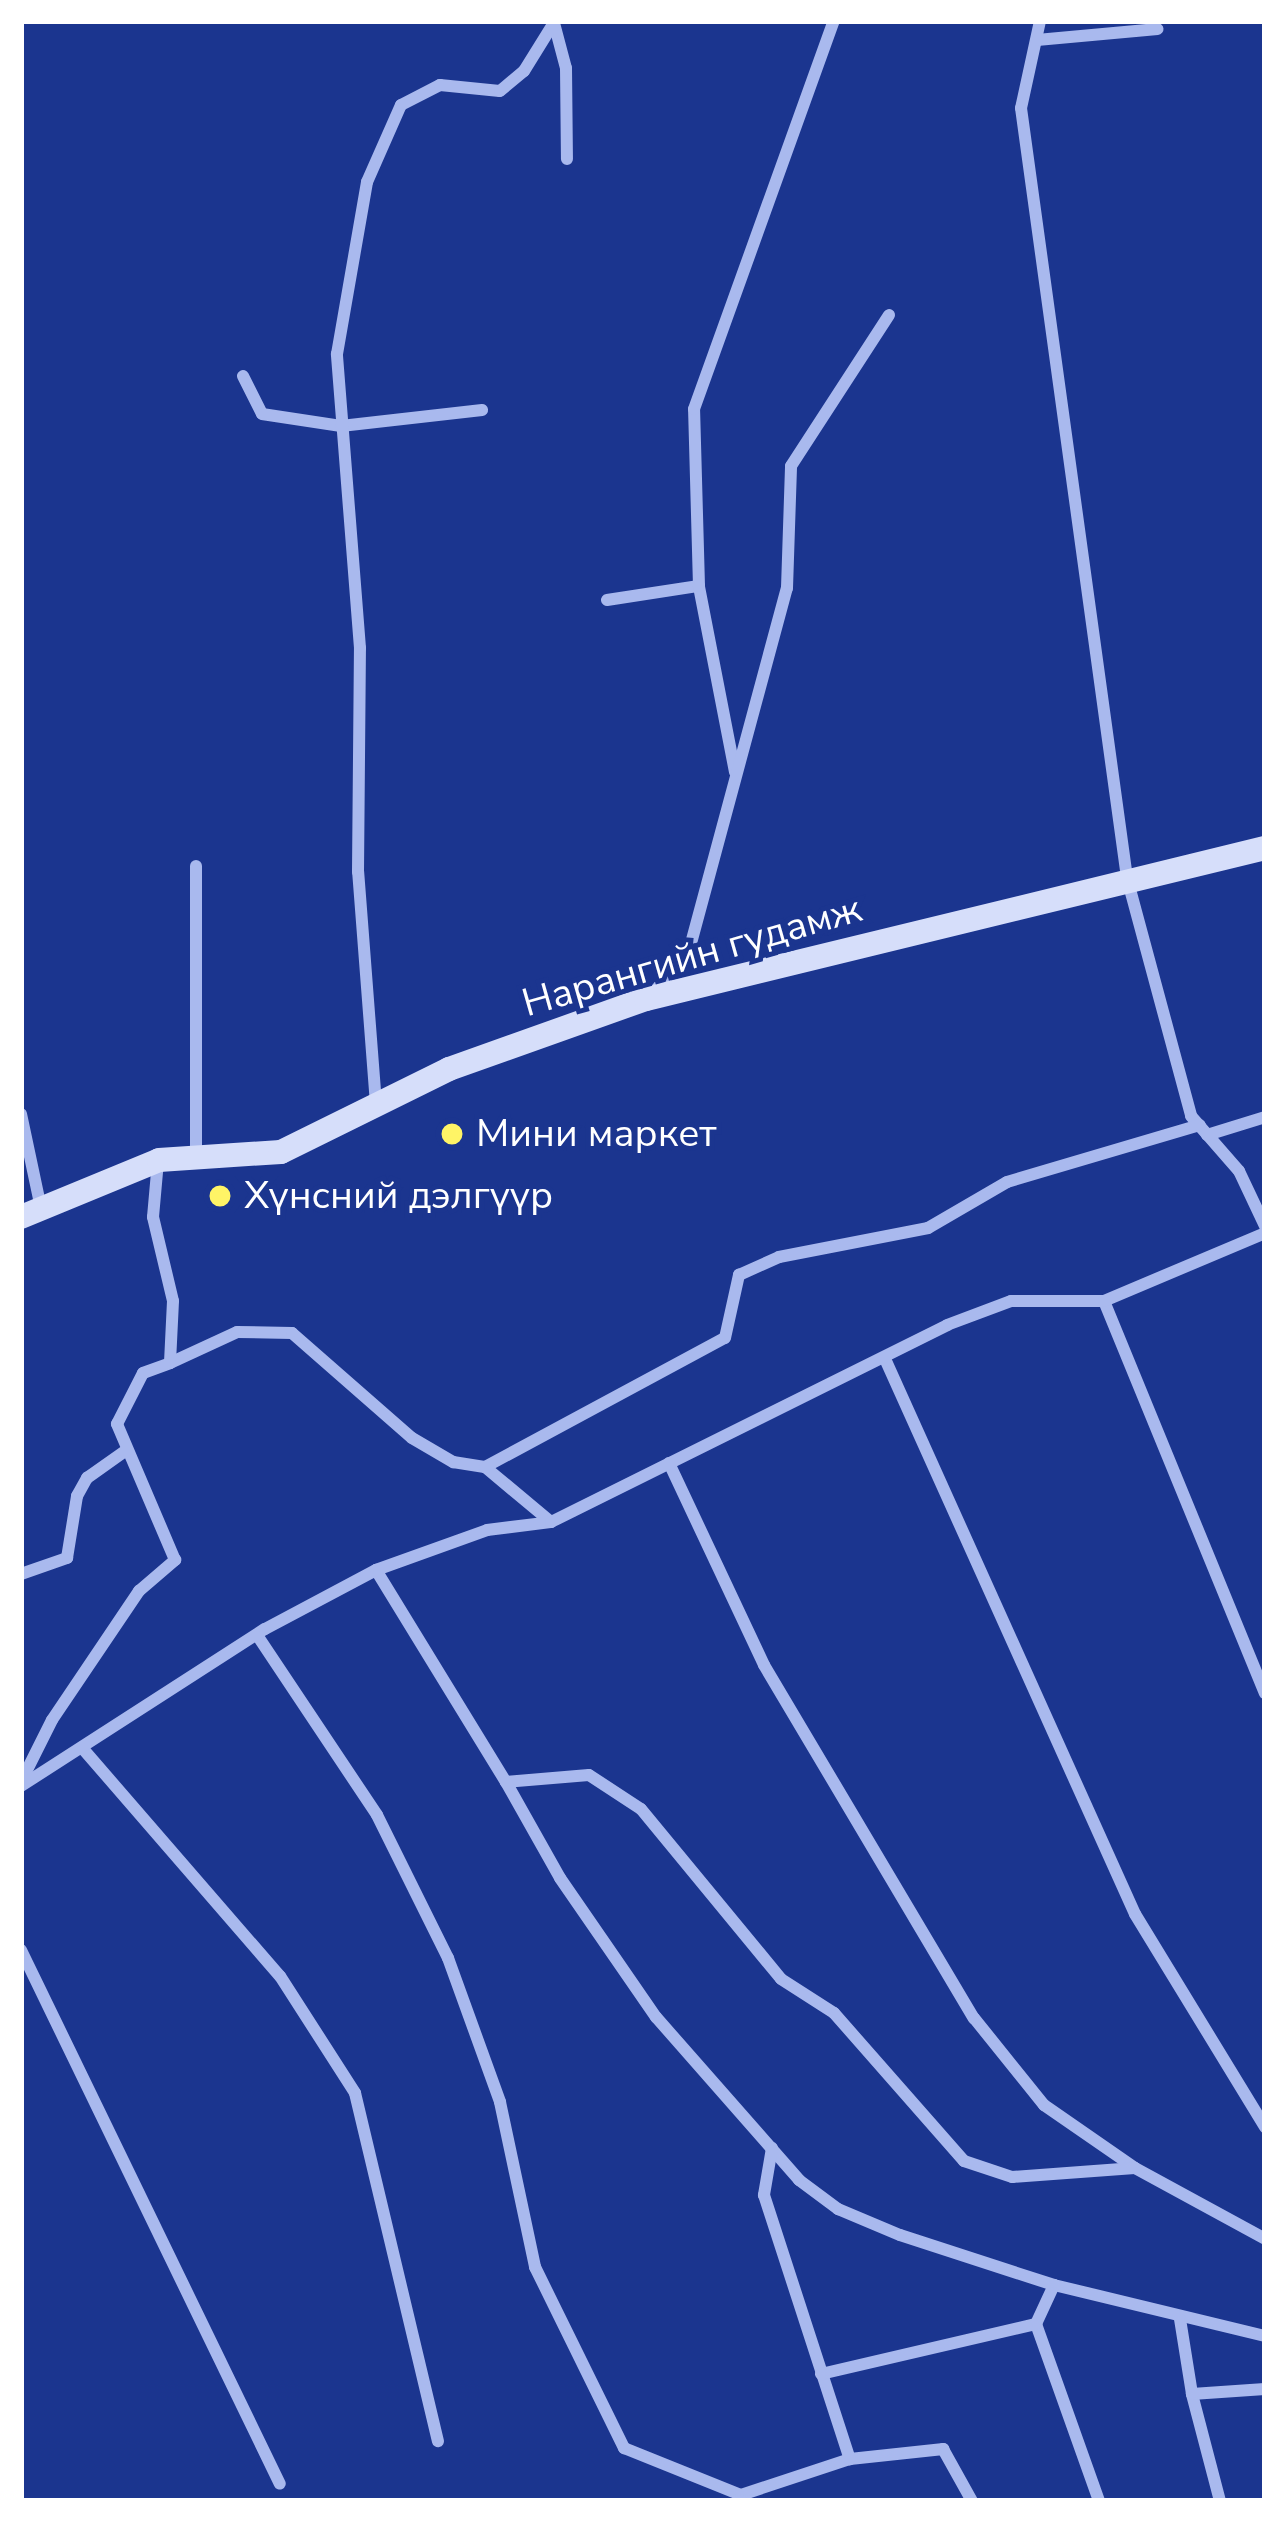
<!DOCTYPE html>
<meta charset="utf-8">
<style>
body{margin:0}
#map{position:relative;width:1286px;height:2522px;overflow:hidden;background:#1b358f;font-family:"Nunito Sans",sans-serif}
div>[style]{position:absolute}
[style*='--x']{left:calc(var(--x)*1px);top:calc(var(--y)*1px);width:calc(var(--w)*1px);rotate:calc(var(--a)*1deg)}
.street>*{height:12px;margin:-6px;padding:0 6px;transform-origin:6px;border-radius:6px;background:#a9b9ee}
.secondary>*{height:24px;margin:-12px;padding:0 12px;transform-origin:12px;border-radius:12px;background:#d6defa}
.dots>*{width:33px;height:33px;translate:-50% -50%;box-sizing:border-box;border:6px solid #1b358f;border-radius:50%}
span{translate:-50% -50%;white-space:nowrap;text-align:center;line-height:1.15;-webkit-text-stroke:10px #1b358f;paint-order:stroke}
.street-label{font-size:39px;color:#fff}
.poi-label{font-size:39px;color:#fff}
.left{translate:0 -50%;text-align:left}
.frame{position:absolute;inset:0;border:24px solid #fff;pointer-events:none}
</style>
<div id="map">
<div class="street">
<div style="--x:1040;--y:21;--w:89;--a:102.3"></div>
<div style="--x:1021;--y:108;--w:777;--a:82.16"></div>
<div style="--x:1127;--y:878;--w:246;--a:74.9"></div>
<div style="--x:1191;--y:1116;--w:73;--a:48.9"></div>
<div style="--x:1239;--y:1171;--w:61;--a:64.7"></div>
<div style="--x:554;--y:23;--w:47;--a:75.1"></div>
<div style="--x:566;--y:68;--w:91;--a:89.4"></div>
<div style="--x:1037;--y:40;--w:121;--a:-5.2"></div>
<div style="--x:243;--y:376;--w:42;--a:63.4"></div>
<div style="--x:262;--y:414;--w:80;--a:8.6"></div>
<div style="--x:341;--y:426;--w:142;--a:-6.5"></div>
<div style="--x:607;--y:600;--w:93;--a:-8.7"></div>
<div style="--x:735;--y:772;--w:189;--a:-101"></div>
<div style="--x:699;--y:586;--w:177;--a:-91.6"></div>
<div style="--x:694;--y:409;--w:412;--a:-70.2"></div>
<div style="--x:196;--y:866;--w:292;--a:90"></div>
<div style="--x:656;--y:990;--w:55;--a:-51.7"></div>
<div style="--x:690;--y:947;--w:372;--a:-74.9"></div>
<div style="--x:787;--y:588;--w:122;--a:-88.1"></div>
<div style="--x:791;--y:466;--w:180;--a:-57"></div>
<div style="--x:376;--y:1104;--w:233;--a:-94.4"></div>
<div style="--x:358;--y:872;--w:224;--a:-89.5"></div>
<div style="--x:360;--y:648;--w:295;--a:-94.5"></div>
<div style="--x:337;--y:354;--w:175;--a:-80.1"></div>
<div style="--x:367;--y:182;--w:84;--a:-66.2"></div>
<div style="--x:401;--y:105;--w:44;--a:-27.1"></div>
<div style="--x:440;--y:85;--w:60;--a:5.7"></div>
<div style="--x:500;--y:91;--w:31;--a:-40"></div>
<div style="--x:524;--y:71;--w:59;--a:-58.2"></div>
<div style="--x:21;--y:1114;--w:96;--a:78"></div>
<div style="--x:1207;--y:1135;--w:61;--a:-17.2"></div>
<div style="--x:158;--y:1161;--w:56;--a:95.1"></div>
<div style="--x:153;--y:1217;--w:86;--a:76.6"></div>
<div style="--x:173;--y:1301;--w:62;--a:92.8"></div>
<div style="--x:170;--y:1363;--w:74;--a:-24.8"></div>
<div style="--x:237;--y:1332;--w:55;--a:1"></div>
<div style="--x:292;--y:1333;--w:159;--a:41.2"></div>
<div style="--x:412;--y:1438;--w:48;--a:30.3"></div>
<div style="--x:453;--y:1462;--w:32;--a:9"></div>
<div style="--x:485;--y:1467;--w:86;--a:39.8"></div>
<div style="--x:1104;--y:1301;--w:424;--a:67.7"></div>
<div style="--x:886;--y:1361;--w:606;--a:65.76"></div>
<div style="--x:1135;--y:1914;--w:250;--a:58.6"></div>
<div style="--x:669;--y:1463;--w:223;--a:64.8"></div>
<div style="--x:764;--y:1665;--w:411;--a:59.3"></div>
<div style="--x:974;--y:2018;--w:112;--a:51.2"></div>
<div style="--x:1044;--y:2105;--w:111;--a:34.7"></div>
<div style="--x:485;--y:1467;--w:272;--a:-28.3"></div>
<div style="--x:725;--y:1338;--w:65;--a:-77.5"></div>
<div style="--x:739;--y:1275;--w:44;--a:-24.2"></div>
<div style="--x:779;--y:1257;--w:152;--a:-11"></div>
<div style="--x:928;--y:1228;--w:91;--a:-30.2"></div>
<div style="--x:1007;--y:1182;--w:201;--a:-16.5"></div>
<div style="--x:376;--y:1570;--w:249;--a:58.5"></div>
<div style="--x:506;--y:1782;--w:83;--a:-4.8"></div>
<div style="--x:589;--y:1775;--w:62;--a:33.2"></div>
<div style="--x:641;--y:1809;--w:220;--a:50.5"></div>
<div style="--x:781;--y:1979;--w:63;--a:32.7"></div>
<div style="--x:834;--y:2013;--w:197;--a:48.7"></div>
<div style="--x:964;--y:2161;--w:51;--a:18.4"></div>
<div style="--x:1012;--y:2177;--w:123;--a:-4.2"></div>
<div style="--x:1135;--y:2168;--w:148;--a:28.6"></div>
<div style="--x:21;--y:1574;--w:49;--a:-19.2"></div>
<div style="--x:67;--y:1558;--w:63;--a:-80.8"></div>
<div style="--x:77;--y:1496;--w:21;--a:-61"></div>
<div style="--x:87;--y:1478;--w:47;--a:-35.4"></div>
<div style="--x:257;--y:1635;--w:216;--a:56.3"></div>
<div style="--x:377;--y:1815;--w:160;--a:63.6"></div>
<div style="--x:448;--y:1958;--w:153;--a:70.1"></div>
<div style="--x:500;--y:2102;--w:169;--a:78"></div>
<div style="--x:535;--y:2267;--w:202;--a:63.8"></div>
<div style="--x:624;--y:2448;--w:126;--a:21.9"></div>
<div style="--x:741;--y:2495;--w:115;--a:-18.3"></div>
<div style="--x:850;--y:2459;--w:94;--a:-6.1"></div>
<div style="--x:943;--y:2449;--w:60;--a:60.9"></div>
<div style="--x:84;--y:1750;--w:299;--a:49.1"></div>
<div style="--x:280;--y:1976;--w:139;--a:57.3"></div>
<div style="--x:355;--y:2093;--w:358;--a:76.6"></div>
<div style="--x:21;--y:1782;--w:69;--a:-63.4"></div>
<div style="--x:52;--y:1720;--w:156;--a:-56"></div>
<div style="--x:139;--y:1591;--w:48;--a:-40.7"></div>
<div style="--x:175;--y:1560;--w:148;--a:-113.1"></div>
<div style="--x:117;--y:1424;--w:57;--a:-63"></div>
<div style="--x:143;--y:1373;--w:29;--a:-20"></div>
<div style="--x:506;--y:1782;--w:110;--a:60.6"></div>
<div style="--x:560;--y:1878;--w:169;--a:55.4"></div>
<div style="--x:656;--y:2017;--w:217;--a:48.7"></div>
<div style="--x:799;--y:2180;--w:49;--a:36.6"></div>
<div style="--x:838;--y:2209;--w:67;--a:22.8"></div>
<div style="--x:900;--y:2235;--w:162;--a:18"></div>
<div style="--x:1054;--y:2285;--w:217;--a:13.6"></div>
<div style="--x:21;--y:1786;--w:290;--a:-32.8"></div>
<div style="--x:265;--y:1629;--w:126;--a:-28"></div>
<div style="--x:376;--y:1570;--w:118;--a:-19.8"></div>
<div style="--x:487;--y:1530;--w:64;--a:-7.1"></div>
<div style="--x:551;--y:1522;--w:442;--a:-26.4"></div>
<div style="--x:947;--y:1325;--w:68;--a:-20.6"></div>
<div style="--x:1011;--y:1301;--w:93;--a:0"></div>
<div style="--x:1104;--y:1301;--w:175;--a:-22.9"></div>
<div style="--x:21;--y:1950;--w:593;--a:64.13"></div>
<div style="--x:772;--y:2148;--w:48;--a:99.7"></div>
<div style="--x:764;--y:2195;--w:278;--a:72"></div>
<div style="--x:1054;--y:2285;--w:43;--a:114.8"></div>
<div style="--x:1036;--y:2324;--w:188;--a:70.4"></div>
<div style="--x:1180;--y:2319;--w:76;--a:80.9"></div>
<div style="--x:821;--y:2374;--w:221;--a:-13.1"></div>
<div style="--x:1220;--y:2501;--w:111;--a:-104.7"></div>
<div style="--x:1192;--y:2394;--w:73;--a:-3.9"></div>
</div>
<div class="secondary">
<div style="--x:21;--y:1217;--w:149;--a:-22.4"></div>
<div style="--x:159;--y:1160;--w:122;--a:-3.8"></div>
<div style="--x:281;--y:1152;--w:187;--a:-26.3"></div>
<div style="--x:449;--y:1069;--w:209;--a:-19.6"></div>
<div style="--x:646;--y:999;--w:637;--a:-13.71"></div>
</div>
<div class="dots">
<div style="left:452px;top:1134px;background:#fff466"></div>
<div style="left:220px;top:1196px;background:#fff466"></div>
</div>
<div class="street-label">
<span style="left:692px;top:957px;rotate:-16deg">Нарангийн гудамж</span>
</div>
<div class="poi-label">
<span class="left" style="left:476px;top:1134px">Мини маркет</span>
<span class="left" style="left:244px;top:1196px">Хүнсний дэлгүүр</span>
</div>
<div class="frame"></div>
</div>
